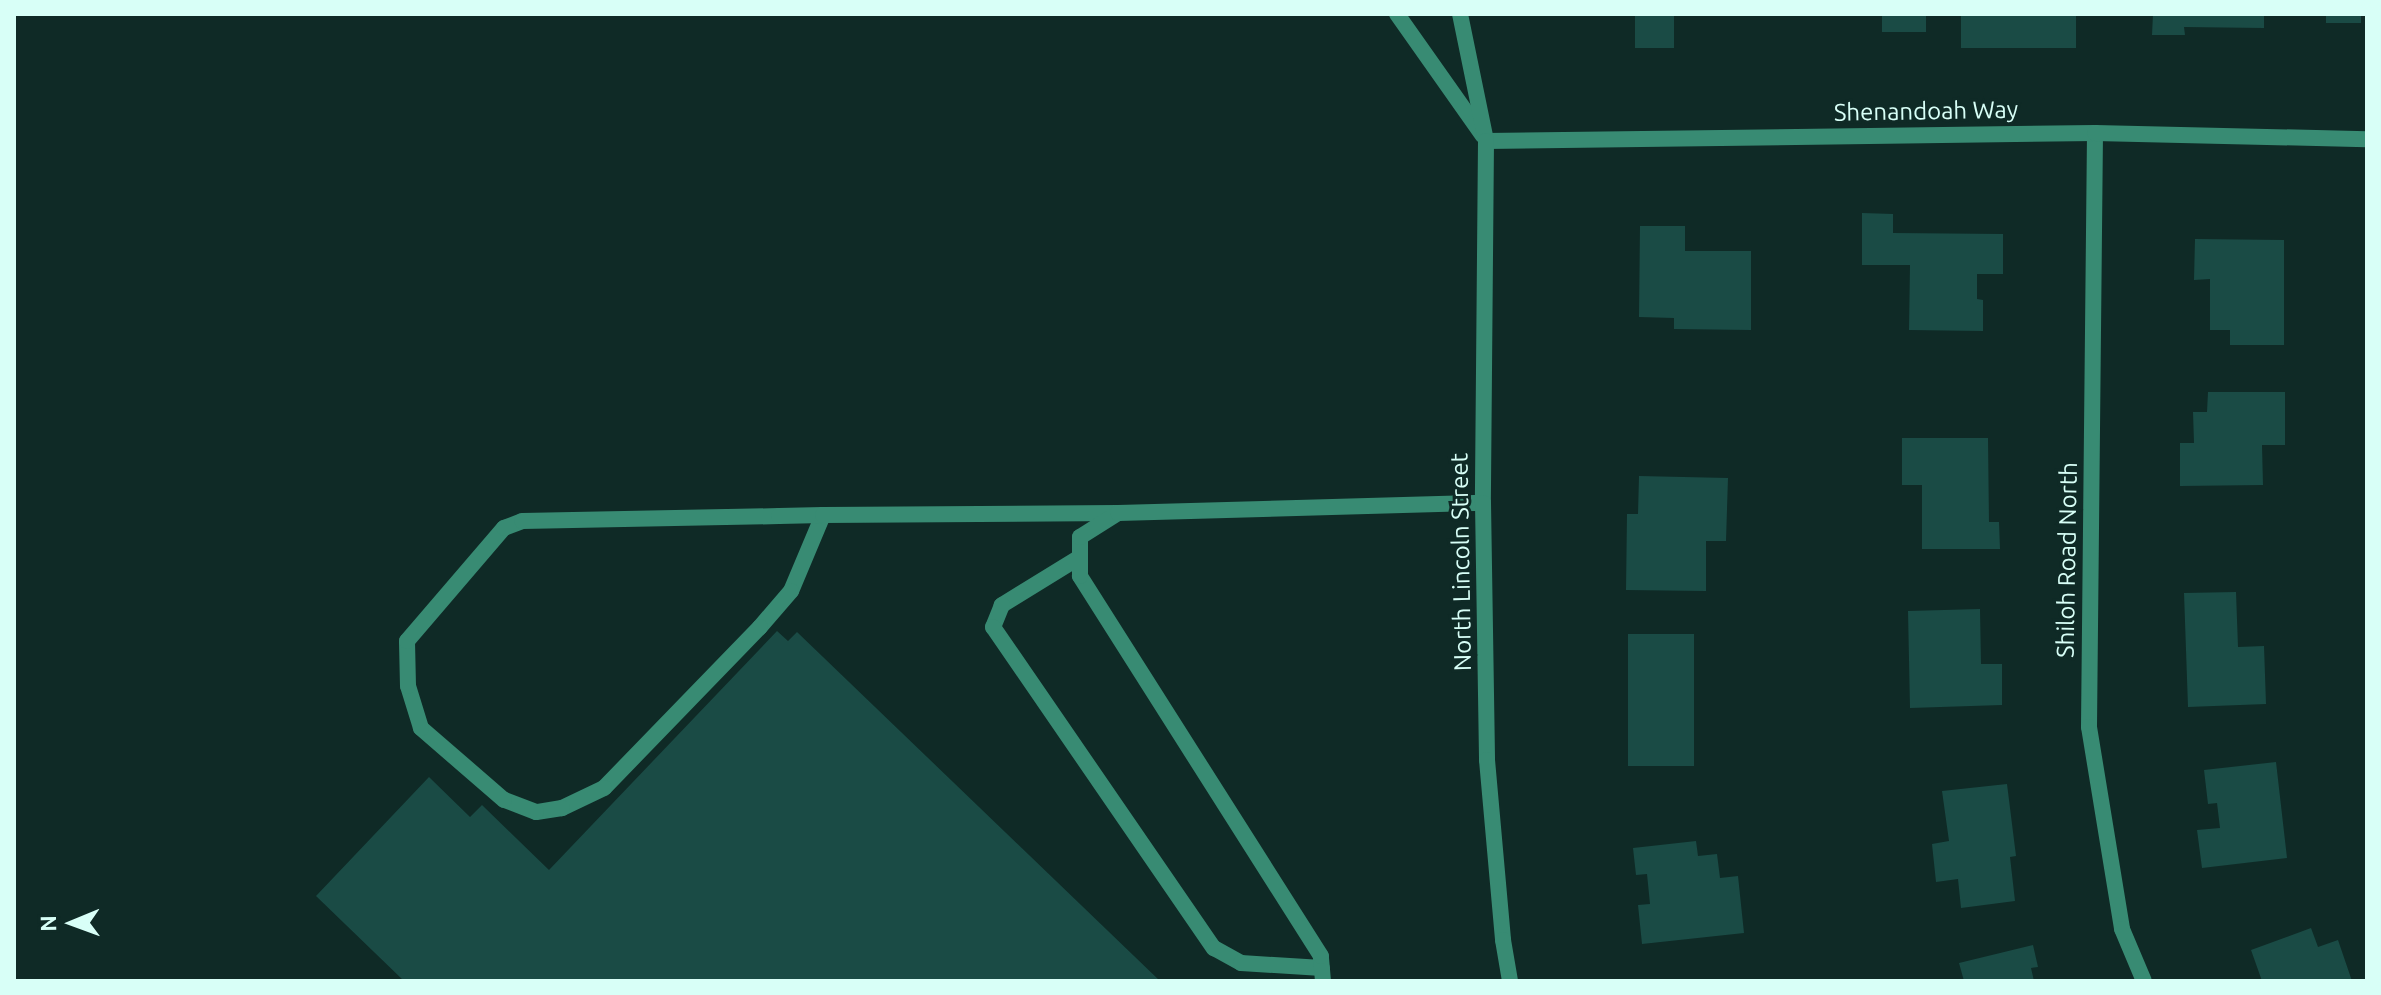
<!DOCTYPE html>
<style>
body{margin:0}
#map{position:relative;width:2381px;height:995px;overflow:hidden;background:#0f2a26;font-family:Ubuntu,sans-serif}
div>[style]{position:absolute}
[style*='--x']{left:calc(var(--x)*1px);top:calc(var(--y)*1px);width:calc(var(--w)*1px);rotate:calc(var(--a)*1deg)}
.building>*{inset:0;background:#1a4b45;transform-origin:0 0}
.service>*{height:16px;margin:-8px;padding:0 8px;transform-origin:8px;border-radius:8px;background:#388b73}
.minor>*{height:16px;margin:-8px;padding:0 8px;transform-origin:8px;border-radius:8px;background:#388b73}
.tertiary>*{height:16px;margin:-8px;padding:0 8px;transform-origin:8px;border-radius:8px;background:#388b73}
span{translate:-50% -50%;white-space:nowrap;text-align:center;line-height:1.15;-webkit-text-stroke:6px #0f2a26;paint-order:stroke}
.street-label{font-size:24px;color:#d8fff7}
.frame{position:absolute;inset:0;border:16px solid #d8fff7;pointer-events:none}
.north{position:absolute;left:32px;top:883px;width:80px;height:80px;-webkit-text-stroke:6px #0f2a26;paint-order:stroke;rotate:269deg;font-size:22px;font-weight:700;line-height:32px;text-align:center;color:#d8fff7}
.north::after{content:'';display:block;margin:auto;width:28px;height:36px;background:#d8fff7;clip-path:polygon(50% 0,100% 100%,50% 72%,0 100%)}
</style>
<div id="map">
<div class="building">
<div style="left:1635px;top:14px;width:39px;height:34px"></div>
<div style="left:1882px;top:14px;width:44px;height:18px"></div>
<div style="left:1961px;top:14px;width:115px;height:34px"></div>
<div style="clip-path:polygon(2153px 14px,2264px 14px,2264px 28px,2184px 27px,2185px 35px,2152px 35px)"></div>
<div style="left:2326px;top:14px;width:35px;height:9px"></div>
<div style="clip-path:polygon(1862px 213px,1893px 214px,1893px 233px,2003px 234px,2003px 274px,1977px 274px,1977px 299px,1983px 300px,1983px 331px,1909px 330px,1910px 265px,1862px 265px)"></div>
<div style="clip-path:polygon(1640px 226px,1685px 226px,1685px 251px,1751px 251px,1751px 330px,1674px 329px,1674px 318px,1639px 317px)"></div>
<div style="clip-path:polygon(2195px 239px,2284px 240px,2284px 345px,2230px 345px,2230px 330px,2210px 330px,2210px 279px,2194px 280px)"></div>
<div style="clip-path:polygon(2208px 392px,2285px 392px,2285px 445px,2262px 445px,2263px 485px,2180px 486px,2180px 443px,2194px 443px,2193px 412px,2207px 412px)"></div>
<div style="clip-path:polygon(1902px 438px,1988px 438px,1989px 522px,1999px 522px,2000px 549px,1922px 549px,1922px 485px,1902px 485px)"></div>
<div style="clip-path:polygon(1639px 476px,1728px 478px,1726px 541px,1706px 541px,1706px 591px,1626px 590px,1627px 514px,1638px 514px)"></div>
<div style="clip-path:polygon(2236px 592px,2238px 647px,2264px 646px,2266px 704px,2188px 707px,2184px 593px)"></div>
<div style="clip-path:polygon(1980px 609px,1981px 664px,2002px 664px,2002px 705px,1910px 708px,1908px 611px)"></div>
<div style="clip-path:polygon(777px 631px,788px 641px,797px 632px,1160px 981px,404px 981px,316px 896px,429px 777px,470px 817px,482px 805px,549px 870px)"></div>
<div style="left:1628px;top:634px;width:66px;height:132px"></div>
<div style="clip-path:polygon(2276px 762px,2287px 858px,2202px 868px,2197px 830px,2220px 828px,2217px 803px,2208px 804px,2204px 770px)"></div>
<div style="clip-path:polygon(2007px 784px,2016px 856px,2010px 857px,2015px 901px,1961px 908px,1958px 879px,1936px 882px,1932px 844px,1949px 841px,1942px 791px)"></div>
<div style="clip-path:polygon(1696px 841px,1698px 856px,1717px 854px,1720px 878px,1738px 876px,1744px 933px,1642px 944px,1638px 905px,1650px 904px,1647px 874px,1636px 875px,1633px 848px)"></div>
<div style="clip-path:polygon(2311px 928px,2318px 947px,2338px 940px,2352px 981px,2262px 981px,2251px 950px)"></div>
<div style="clip-path:polygon(2033px 945px,2038px 967px,2031px 968px,2034px 981px,1964px 981px,1959px 963px)"></div>
</div>
<div class="service">
<div style="--x:823;--y:515;--w:82;--a:112.8"></div>
<div style="--x:791;--y:591;--w:48;--a:130.7"></div>
<div style="--x:760;--y:627;--w:224;--a:134.1"></div>
<div style="--x:604;--y:788;--w:47;--a:154.5"></div>
<div style="--x:562;--y:808;--w:26;--a:171"></div>
<div style="--x:536;--y:812;--w:34;--a:-159"></div>
<div style="--x:504;--y:800;--w:110;--a:-139.1"></div>
<div style="--x:421;--y:728;--w:44;--a:-107.2"></div>
<div style="--x:408;--y:686;--w:45;--a:-91.3"></div>
<div style="--x:407;--y:641;--w:149;--a:-49.4"></div>
<div style="--x:504;--y:528;--w:19;--a:-21"></div>
<div style="--x:522;--y:521;--w:257;--a:-1.1"></div>
<div style="--x:779;--y:516;--w:44;--a:-1.3"></div>
<div style="--x:823;--y:515;--w:295;--a:-0.4"></div>
<div style="--x:1080;--y:557;--w:92;--a:148.4"></div>
<div style="--x:1002;--y:605;--w:24;--a:112"></div>
<div style="--x:993;--y:627;--w:390;--a:55.5"></div>
<div style="--x:1214;--y:948;--w:31;--a:29"></div>
<div style="--x:1241;--y:963;--w:81;--a:3.5"></div>
<div style="--x:1323;--y:981;--w:25;--a:-95"></div>
<div style="--x:1321;--y:956;--w:450;--a:-122.4"></div>
<div style="--x:1080;--y:576;--w:39;--a:-90"></div>
<div style="--x:1080;--y:537;--w:45;--a:-32.3"></div>
<div style="--x:1118;--y:513;--w:365;--a:-1.6"></div>
</div>
<div class="minor">
<div style="--x:2095;--y:133;--w:594;--a:90.58"></div>
<div style="--x:2089;--y:727;--w:205;--a:80.7"></div>
<div style="--x:2122;--y:929;--w:56;--a:67.1"></div>
<div style="--x:1486;--y:141;--w:609;--a:-0.75"></div>
<div style="--x:2095;--y:133;--w:272;--a:1.3"></div>
</div>
<div class="tertiary">
<div style="--x:1397;--y:14;--w:149;--a:54.8"></div>
<div style="--x:1460;--y:14;--w:130;--a:78.4"></div>
<div style="--x:1486;--y:141;--w:362;--a:90.5"></div>
<div style="--x:1483;--y:503;--w:257;--a:89.1"></div>
<div style="--x:1487;--y:760;--w:181;--a:84.9"></div>
<div style="--x:1503;--y:940;--w:42;--a:80.3"></div>
</div>
<div class="street-label">
<span style="left:1926px;top:111px;rotate:-1deg">Shenandoah Way</span>
<span style="left:2067px;top:560px;rotate:-89deg">Shiloh Road North</span>
<span style="left:1461px;top:562px;rotate:-91deg">North Lincoln Street</span>
</div>
<div class="frame"></div>
<div class="north">N</div>
</div>
